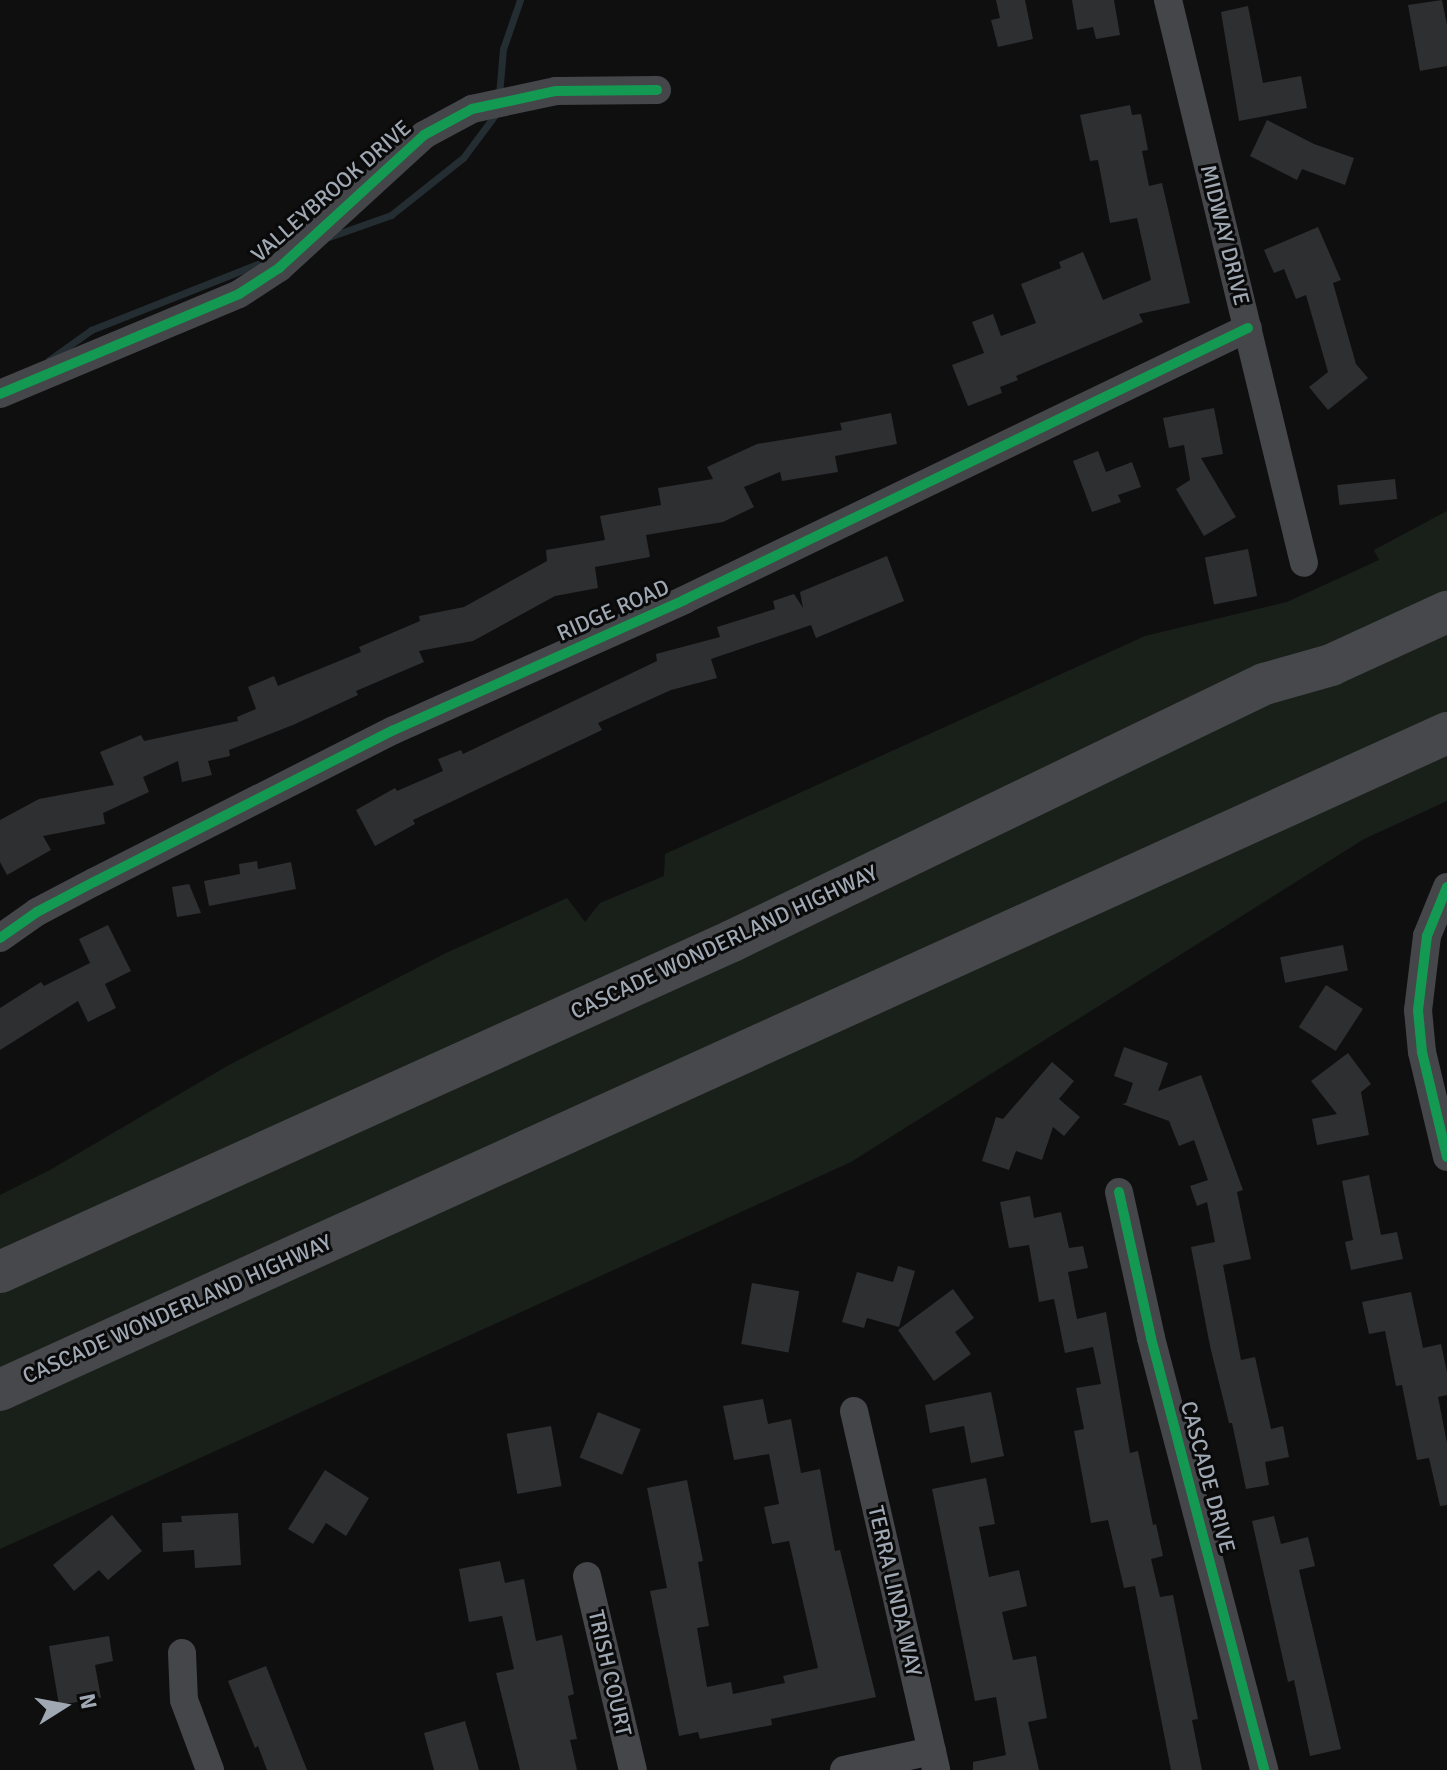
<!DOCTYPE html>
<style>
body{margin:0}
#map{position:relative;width:1447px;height:1770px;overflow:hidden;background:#0f0f10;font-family:Signika,sans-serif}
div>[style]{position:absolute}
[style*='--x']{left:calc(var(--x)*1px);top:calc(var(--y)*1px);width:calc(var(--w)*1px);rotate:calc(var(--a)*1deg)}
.green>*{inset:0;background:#19201a}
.stream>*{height:7px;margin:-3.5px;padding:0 3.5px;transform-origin:3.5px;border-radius:3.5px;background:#232d32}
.building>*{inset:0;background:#2e2f31;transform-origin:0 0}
.minor>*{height:28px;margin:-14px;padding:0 14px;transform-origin:14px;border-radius:14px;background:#444649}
.highway>*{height:42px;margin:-21px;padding:0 21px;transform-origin:21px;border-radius:21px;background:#46484b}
.cycleway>*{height:10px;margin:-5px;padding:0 5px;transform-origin:5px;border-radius:5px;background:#139951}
span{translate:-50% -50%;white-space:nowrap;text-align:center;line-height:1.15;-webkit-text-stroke:6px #0a0a0b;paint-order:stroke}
.street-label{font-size:22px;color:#9fa8b3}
.north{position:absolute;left:24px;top:1666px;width:80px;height:80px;-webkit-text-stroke:6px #0a0a0b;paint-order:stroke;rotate:79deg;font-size:22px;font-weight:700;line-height:32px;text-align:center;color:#9fa8b3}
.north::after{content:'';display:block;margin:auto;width:28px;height:36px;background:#9fa8b3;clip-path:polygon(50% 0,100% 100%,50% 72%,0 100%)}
</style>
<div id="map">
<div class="green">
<div style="clip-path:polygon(1447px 511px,1447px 801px,1364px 839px,851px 1162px,0 1549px,0 1195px,50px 1170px,229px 1065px,444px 954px,567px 898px,585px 922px,600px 903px,664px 876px,665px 854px,1145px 636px,1287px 602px,1379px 560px,1374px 550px)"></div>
</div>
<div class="stream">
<div style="--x:499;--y:95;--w:46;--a:-85"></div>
<div style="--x:503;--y:49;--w:52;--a:-70.9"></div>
<div style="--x:329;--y:237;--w:66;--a:-19.5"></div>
<div style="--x:391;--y:215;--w:92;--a:-38.4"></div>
<div style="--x:463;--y:158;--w:59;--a:-53.3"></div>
<div style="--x:49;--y:360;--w:52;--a:-35.5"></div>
<div style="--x:91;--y:330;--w:196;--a:-21.6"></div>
</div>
<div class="building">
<div style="clip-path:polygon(996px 0,1025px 0,1033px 39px,998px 47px,991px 20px,1000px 18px)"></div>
<div style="clip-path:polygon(1072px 0,1114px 0,1120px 35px,1096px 39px,1093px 27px,1077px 30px)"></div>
<div style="clip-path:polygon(1442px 0,1447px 25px,1447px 66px,1420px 71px,1408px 5px)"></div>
<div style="clip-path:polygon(1248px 6px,1263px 83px,1301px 76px,1307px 108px,1239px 121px,1221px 12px)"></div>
<div style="clip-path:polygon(1130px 105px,1132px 115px,1141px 114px,1148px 150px,1142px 151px,1149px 186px,1162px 183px,1190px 303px,1139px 314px,1143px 322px,1016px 376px,1018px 380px,1000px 387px,1002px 393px,968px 406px,952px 365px,984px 353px,972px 322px,993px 314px,1001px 336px,1036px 323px,1021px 284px,1061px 268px,1059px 262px,1083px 252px,1103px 300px,1151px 280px,1137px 218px,1110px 223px,1098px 160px,1090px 161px,1080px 115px)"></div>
<div style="clip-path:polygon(1267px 120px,1314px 144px,1354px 158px,1345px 185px,1302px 169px,1297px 180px,1250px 156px)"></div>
<div style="clip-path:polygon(1318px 227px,1341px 280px,1333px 283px,1356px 364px,1368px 378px,1328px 410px,1309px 387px,1328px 372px,1306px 295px,1296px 299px,1284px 269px,1274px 273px,1264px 250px)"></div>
<div style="clip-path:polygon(1214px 408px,1223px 454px,1201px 458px,1236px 517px,1204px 536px,1176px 489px,1190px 480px,1184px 445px,1169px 448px,1163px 418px)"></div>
<div style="clip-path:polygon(891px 413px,897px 444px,835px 456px,838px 472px,782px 481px,780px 472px,744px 487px,754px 507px,723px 522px,646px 535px,650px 557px,595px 567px,598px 588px,555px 596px,473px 641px,419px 651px,424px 662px,356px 691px,358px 695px,293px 725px,229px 750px,230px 756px,208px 761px,212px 775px,182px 782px,178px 761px,143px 777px,149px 792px,103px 813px,105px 824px,43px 836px,51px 850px,7px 875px,0 862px,0 820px,39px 799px,114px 785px,100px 752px,141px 735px,144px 741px,238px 721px,237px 717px,256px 709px,248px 687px,274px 676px,278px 686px,361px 652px,359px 647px,420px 621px,419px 616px,464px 607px,547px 561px,546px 550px,605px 540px,600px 516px,661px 505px,658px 488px,713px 479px,707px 467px,757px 444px,842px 430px,840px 423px)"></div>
<div style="clip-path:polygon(1098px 451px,1106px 472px,1132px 462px,1141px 487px,1118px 495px,1121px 502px,1092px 512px,1073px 461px)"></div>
<div style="left:1395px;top:479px;width:20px;height:58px;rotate:84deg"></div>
<div style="left:1248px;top:549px;width:48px;height:44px;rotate:79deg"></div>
<div style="clip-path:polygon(887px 556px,904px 601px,816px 638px,811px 625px,711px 659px,717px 678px,671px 690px,598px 723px,602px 730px,413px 820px,415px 824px,375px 846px,356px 810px,395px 788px,397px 791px,443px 771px,438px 759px,461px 750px,463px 754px,657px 661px,656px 654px,720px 637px,717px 627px,775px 609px,773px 601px,794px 594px,803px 608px,800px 592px)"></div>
<div style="clip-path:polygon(257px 861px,258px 869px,291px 862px,296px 889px,209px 906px,204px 881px,240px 874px,239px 864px)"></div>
<div style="clip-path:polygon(189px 884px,201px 913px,177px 917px,172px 887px)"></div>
<div style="clip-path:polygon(108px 925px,131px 971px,105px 984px,116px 1008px,88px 1022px,78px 1001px,0 1050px,0 1008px,41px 982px,44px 986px,90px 963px,79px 939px)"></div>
<div style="left:1343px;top:945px;width:26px;height:64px;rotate:79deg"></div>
<div style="left:1326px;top:985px;width:44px;height:50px;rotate:33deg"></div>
<div style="clip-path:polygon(1124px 1047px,1168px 1063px,1158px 1091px,1201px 1075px,1243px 1190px,1237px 1192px,1251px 1259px,1223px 1265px,1241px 1360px,1255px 1357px,1271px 1429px,1283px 1426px,1289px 1457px,1265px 1462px,1269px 1485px,1246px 1489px,1232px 1423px,1229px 1423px,1210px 1346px,1191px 1247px,1215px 1242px,1207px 1202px,1197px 1206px,1190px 1186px,1208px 1180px,1194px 1140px,1179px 1146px,1169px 1121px,1122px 1104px,1126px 1103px,1133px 1083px,1114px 1076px)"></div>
<div style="clip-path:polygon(1348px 1053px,1371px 1084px,1361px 1092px,1369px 1135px,1317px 1145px,1312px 1119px,1337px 1114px,1311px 1081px)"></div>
<div style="clip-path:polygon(1052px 1062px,1074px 1081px,1059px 1099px,1080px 1117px,1064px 1136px,1053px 1127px,1042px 1160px,1016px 1151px,1009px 1170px,982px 1161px,996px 1117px,1003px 1119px)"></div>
<div style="clip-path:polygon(1369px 1175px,1381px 1235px,1397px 1232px,1403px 1259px,1351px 1270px,1345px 1242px,1353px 1240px,1342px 1181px)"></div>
<div style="clip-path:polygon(1030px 1196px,1034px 1218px,1061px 1212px,1069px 1248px,1083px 1246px,1088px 1268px,1068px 1272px,1077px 1319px,1106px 1312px,1130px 1453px,1138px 1451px,1153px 1525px,1156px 1524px,1163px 1556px,1151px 1559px,1160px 1597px,1173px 1595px,1198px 1719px,1192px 1720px,1202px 1770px,1171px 1770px,1135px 1586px,1124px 1588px,1108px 1520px,1091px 1523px,1074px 1431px,1084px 1429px,1076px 1388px,1101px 1384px,1093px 1347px,1065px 1353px,1054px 1299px,1039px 1302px,1029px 1245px,1009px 1248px,1000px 1202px)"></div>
<div style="clip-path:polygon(898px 1266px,915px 1271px,899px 1327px,867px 1318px,864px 1328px,842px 1322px,857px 1272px,893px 1282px)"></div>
<div style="left:752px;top:1283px;width:48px;height:62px;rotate:10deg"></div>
<div style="clip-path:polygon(953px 1289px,974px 1318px,955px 1332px,971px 1354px,934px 1381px,898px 1330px)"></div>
<div style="clip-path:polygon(1411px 1292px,1423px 1348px,1441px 1344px,1447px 1372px,1447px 1395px,1438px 1397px,1447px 1443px,1447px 1505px,1440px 1506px,1429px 1458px,1417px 1460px,1402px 1385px,1396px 1386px,1385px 1331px,1369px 1334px,1362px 1302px)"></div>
<div style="clip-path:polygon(991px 1392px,1004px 1456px,971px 1463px,964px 1426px,930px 1433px,925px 1405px)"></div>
<div style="clip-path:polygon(763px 1399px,768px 1424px,791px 1419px,801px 1473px,820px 1469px,835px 1551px,840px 1550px,876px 1697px,771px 1719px,772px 1725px,700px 1739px,698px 1732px,679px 1736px,650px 1591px,667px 1588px,647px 1488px,687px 1480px,703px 1561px,698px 1562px,709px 1626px,697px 1628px,707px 1687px,731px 1682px,733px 1694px,785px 1683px,783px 1676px,818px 1668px,789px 1541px,772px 1544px,764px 1507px,779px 1504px,769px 1454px,734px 1460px,723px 1406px)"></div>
<div style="left:598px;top:1412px;width:46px;height:49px;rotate:22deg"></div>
<div style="left:551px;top:1426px;width:61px;height:45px;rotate:80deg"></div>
<div style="clip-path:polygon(325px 1470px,369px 1498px,346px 1536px,326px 1523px,313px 1544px,288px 1529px)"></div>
<div style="clip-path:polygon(986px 1478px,995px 1524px,979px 1527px,989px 1577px,1019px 1570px,1027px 1606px,1002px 1612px,1013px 1660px,1036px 1656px,1047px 1718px,1028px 1722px,1039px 1770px,973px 1770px,973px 1762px,1006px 1755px,996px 1697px,975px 1701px,932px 1489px)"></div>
<div style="clip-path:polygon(238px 1513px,241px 1565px,195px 1568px,194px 1550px,163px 1552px,162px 1523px,182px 1522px,181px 1516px)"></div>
<div style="clip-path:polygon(112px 1515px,142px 1551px,108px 1580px,99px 1570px,74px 1591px,53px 1565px)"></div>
<div style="clip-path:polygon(1274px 1516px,1281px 1544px,1308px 1537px,1315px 1566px,1299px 1570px,1341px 1749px,1310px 1756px,1294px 1680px,1288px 1682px,1252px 1521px)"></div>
<div style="clip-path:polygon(500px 1561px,505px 1583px,524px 1579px,536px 1641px,562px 1635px,574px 1694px,568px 1696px,577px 1739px,570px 1740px,577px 1770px,520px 1770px,496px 1673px,514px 1669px,502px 1616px,469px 1622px,459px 1569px)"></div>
<div style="clip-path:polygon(109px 1636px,113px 1661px,95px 1665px,101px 1698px,59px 1705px,49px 1646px)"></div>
<div style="clip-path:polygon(266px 1666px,307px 1770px,267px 1770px,258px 1746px,255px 1748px,228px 1681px)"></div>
<div style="clip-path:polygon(465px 1721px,479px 1770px,434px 1770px,424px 1733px)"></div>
</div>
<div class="minor">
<div style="--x:1168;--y:0;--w:579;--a:76.42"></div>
<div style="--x:0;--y:394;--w:259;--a:-22.7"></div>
<div style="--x:239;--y:294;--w:48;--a:-33"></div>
<div style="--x:279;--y:268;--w:197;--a:-42.5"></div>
<div style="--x:424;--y:135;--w:55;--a:-28.4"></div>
<div style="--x:472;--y:109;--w:86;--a:-12.1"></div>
<div style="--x:556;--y:91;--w:101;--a:-0.6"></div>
<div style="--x:1447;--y:887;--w:53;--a:112.2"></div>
<div style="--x:1427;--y:936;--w:75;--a:96.9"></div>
<div style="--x:1418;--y:1010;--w:42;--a:84.6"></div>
<div style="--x:1422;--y:1052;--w:108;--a:76.6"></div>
<div style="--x:0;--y:938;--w:45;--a:-35.1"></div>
<div style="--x:37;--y:912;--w:64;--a:-27.8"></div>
<div style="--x:94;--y:882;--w:336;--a:-26.9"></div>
<div style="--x:394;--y:730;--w:318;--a:-24.1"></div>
<div style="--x:684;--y:600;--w:626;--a:-25.75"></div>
<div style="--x:1119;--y:1192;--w:149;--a:77.6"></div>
<div style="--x:1151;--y:1338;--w:447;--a:75.3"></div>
<div style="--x:854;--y:1411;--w:368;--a:77.1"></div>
<div style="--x:587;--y:1576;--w:199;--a:76.7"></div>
<div style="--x:182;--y:1653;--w:47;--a:87.6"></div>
<div style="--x:184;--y:1700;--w:75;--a:69.6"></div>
<div style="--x:844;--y:1770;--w:90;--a:-12.2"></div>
</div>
<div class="highway">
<div style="--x:0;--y:1272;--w:803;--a:-24.33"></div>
<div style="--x:732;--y:941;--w:591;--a:-25.78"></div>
<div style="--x:1264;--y:684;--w:70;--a:-15.8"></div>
<div style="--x:1331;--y:665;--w:128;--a:-24.6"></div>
<div style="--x:0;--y:1390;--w:1589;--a:-24.42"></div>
</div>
<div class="cycleway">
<div style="--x:0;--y:394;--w:259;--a:-22.7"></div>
<div style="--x:239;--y:294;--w:48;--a:-33"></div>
<div style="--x:279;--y:268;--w:197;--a:-42.5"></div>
<div style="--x:424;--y:135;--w:55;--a:-28.4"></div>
<div style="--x:472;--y:109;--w:86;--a:-12.1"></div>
<div style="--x:556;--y:91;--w:101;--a:-0.6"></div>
<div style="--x:1447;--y:887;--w:53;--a:112.2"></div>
<div style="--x:1427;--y:936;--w:75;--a:96.9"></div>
<div style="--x:1418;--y:1010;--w:42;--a:84.6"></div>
<div style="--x:1422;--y:1052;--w:108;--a:76.6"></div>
<div style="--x:0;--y:938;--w:45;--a:-35.1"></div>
<div style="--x:37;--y:912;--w:64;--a:-27.8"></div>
<div style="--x:94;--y:882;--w:336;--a:-26.9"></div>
<div style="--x:394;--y:730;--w:318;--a:-24.1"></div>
<div style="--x:684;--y:600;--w:626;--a:-25.75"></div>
<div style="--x:1119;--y:1192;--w:149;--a:77.6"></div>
<div style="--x:1151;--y:1338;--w:447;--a:75.3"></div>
</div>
<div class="street-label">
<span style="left:331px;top:191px;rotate:-41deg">VALLEYBROOK DRIVE</span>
<span style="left:1225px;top:235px;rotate:76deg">MIDWAY DRIVE</span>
<span style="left:613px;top:610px;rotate:-24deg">RIDGE ROAD</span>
<span style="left:724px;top:942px;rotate:-25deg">CASCADE WONDERLAND HIGHWAY</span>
<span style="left:177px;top:1309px;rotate:-24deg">CASCADE WONDERLAND HIGHWAY</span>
<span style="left:1208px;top:1477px;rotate:75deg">CASCADE DRIVE</span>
<span style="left:895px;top:1591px;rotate:77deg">TERRA LINDA WAY</span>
<span style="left:610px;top:1673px;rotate:77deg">TRISH COURT</span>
</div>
<div class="north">N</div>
</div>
